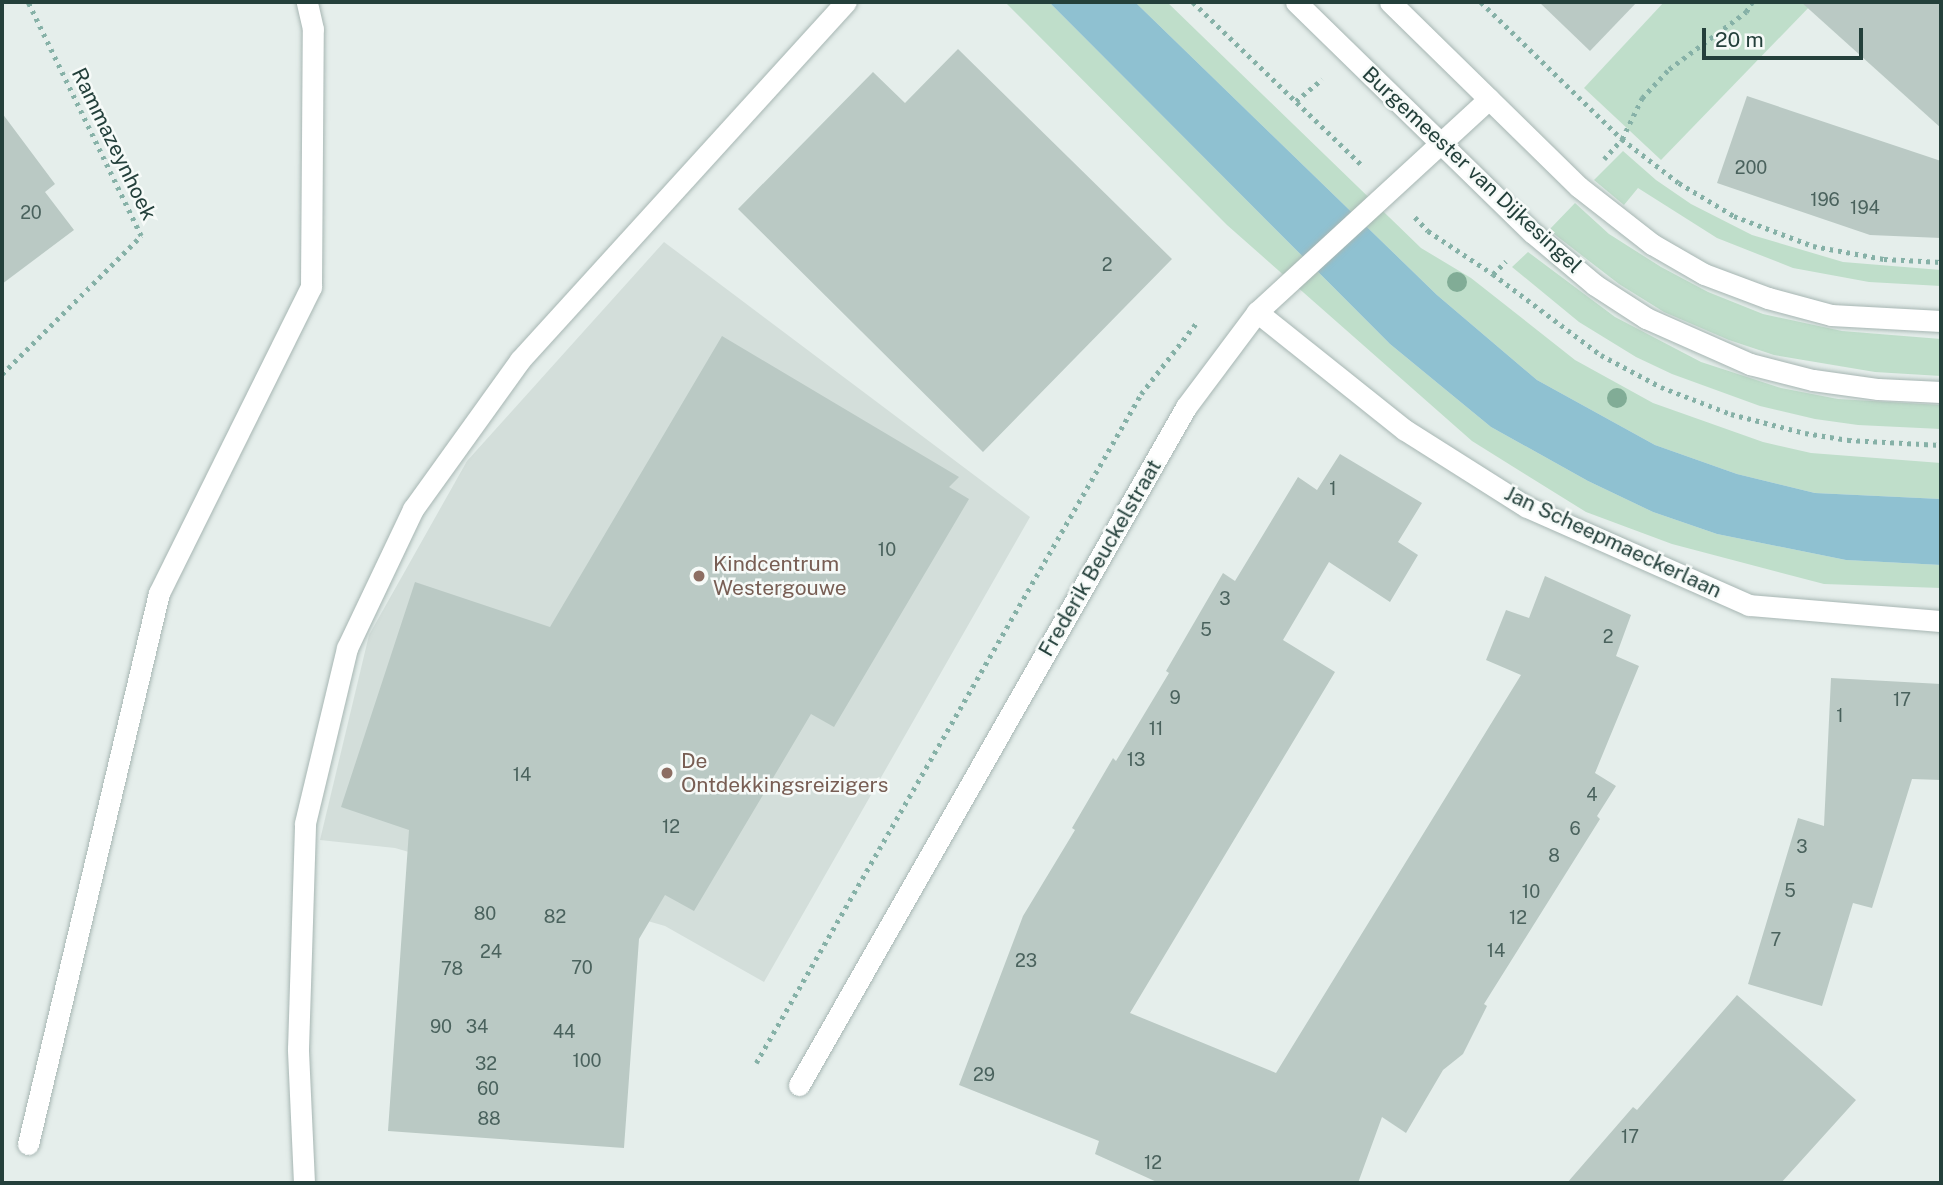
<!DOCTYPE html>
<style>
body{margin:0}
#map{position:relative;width:1943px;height:1185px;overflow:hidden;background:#e5eeeb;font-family:"Public Sans",sans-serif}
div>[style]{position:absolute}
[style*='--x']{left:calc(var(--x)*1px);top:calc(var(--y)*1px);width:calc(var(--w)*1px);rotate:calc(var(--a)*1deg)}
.built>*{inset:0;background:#d3deda}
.green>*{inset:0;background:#bfdeca}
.water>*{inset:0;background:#8fc1d1}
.building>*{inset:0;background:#bac9c4}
.path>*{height:4.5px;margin-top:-2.25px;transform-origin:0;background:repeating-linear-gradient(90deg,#86b1a7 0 3.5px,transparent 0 8.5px)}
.roads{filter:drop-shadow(0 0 2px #a7b6b3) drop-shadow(0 0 2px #a7b6b3)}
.minor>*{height:21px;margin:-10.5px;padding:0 10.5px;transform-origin:10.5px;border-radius:10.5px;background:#fff}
.trees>*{width:20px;height:20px;margin:-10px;border-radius:50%;background:#81ac96}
.dots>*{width:19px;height:19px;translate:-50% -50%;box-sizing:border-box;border:4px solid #f6faf8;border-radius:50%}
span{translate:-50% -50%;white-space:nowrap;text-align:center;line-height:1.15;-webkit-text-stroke:5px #f6faf8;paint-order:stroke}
.number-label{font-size:18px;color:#4a625d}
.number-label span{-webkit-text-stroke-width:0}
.street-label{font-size:21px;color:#24403b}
.education-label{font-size:21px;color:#785e54}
.left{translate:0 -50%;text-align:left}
.frame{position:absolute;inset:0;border:4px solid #24403b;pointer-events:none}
.scale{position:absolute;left:1702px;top:28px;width:161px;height:32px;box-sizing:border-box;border:4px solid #24403b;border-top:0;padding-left:9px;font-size:21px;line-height:24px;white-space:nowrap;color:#24403b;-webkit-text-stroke:5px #f6faf8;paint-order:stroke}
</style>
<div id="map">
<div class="built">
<div style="clip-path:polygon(664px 242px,1030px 517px,764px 982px,665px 926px,395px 848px,320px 840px,369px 635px,467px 461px)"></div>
</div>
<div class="green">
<div style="clip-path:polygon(1005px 2px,1049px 2px,1390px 344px,1491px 427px,1588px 481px,1653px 512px,1717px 534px,1846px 560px,1941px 565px,1941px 588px,1824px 584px,1672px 544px,1586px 512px,1472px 441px,1227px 225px)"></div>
<div style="clip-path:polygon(1135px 2px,1167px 2px,1421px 248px,1471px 278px,1575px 360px,1653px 403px,1763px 442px,1811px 453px,1941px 463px,1941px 499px,1815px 493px,1737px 474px,1655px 445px,1537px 380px,1437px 295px)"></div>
<div style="clip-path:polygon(1664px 2px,1814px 2px,1661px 160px,1584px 88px)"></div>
<div style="clip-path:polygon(1623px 151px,1656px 180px,1691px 204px,1752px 235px,1843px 262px,1941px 270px,1941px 286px,1869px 282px,1793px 268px,1717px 238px,1638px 188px,1624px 205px,1594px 180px)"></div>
<div style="clip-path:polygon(1575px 203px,1609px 234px,1661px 267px,1708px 292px,1763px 314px,1842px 331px,1941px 339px,1941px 376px,1875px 372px,1774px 355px,1729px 340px,1664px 312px,1619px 284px,1549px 230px)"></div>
<div style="clip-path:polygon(1528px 252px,1615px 317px,1701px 362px,1781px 388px,1838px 399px,1941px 405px,1941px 429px,1858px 425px,1815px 419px,1760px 406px,1672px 374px,1636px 357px,1579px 322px,1512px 267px)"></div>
</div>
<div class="water">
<div style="clip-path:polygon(1049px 2px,1135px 2px,1437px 295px,1537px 380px,1655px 445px,1737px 474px,1815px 493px,1941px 499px,1941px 565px,1846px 560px,1717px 534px,1653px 512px,1588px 481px,1491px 427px,1390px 344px)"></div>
</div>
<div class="building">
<div style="clip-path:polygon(1539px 2px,1637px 2px,1590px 51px)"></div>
<div style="clip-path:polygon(1801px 2px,1941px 2px,1941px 128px)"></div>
<div style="clip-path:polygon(958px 49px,1172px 259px,983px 452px,738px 209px,873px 72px,905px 103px)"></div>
<div style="clip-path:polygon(1747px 96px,1941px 161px,1941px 238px,1870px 235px,1717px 183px)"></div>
<div style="clip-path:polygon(2px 113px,55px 184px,45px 192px,74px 230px,2px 284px)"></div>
<div style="clip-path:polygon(722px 336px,959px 477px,949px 487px,969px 499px,834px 727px,811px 714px,694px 911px,665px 895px,639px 939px,624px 1148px,388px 1131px,409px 830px,341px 807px,415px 582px,550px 627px)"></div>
<div style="clip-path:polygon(1340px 454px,1422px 503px,1398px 542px,1418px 555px,1390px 602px,1329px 562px,1283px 640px,1335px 672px,1130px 1013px,1276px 1073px,1521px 675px,1486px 660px,1506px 610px,1529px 618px,1545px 576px,1631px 615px,1616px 656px,1639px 666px,1595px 773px,1616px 786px,1597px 816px,1600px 819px,1484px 1004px,1487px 1006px,1463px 1054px,1443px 1070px,1406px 1133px,1382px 1117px,1358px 1183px,1159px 1183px,1095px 1154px,1099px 1141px,959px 1085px,1023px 916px,1075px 830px,1072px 828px,1113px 758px,1116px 761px,1169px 673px,1166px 671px,1223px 573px,1235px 581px,1298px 477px,1317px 490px)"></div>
<div style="clip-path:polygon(1831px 678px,1941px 684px,1941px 780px,1912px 779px,1872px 908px,1853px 903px,1822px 1006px,1748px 984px,1798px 818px,1824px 826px)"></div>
<div style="clip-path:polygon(1737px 995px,1856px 1100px,1781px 1183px,1567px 1183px,1633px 1107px,1637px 1110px)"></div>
</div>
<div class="path">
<div style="--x:1193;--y:2;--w:233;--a:44"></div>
<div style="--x:1481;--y:2;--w:197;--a:44.2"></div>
<div style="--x:1622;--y:139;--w:72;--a:37.7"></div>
<div style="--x:1679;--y:183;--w:64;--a:31"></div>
<div style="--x:1734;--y:216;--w:85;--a:20.8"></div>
<div style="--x:1813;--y:246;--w:72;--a:10.4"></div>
<div style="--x:1884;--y:259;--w:57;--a:3"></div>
<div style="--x:1296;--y:101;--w:34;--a:-40"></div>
<div style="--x:1604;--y:159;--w:27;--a:-48"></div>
<div style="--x:1622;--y:139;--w:46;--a:-64"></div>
<div style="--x:1642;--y:98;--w:40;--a:-47"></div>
<div style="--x:1669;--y:69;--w:96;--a:-36.5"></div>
<div style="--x:1746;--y:12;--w:12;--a:-59"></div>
<div style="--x:1415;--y:217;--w:19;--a:47"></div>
<div style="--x:1428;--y:231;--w:78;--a:33.5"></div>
<div style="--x:1493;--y:274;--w:135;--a:36.9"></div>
<div style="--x:1601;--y:355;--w:68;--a:28.1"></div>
<div style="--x:1661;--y:387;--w:75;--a:21.1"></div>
<div style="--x:1731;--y:414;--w:76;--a:14.4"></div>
<div style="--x:1805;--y:433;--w:44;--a:9.2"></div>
<div style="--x:1848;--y:440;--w:93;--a:3.1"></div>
<div style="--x:1493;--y:274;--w:18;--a:-45"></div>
<div style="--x:2;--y:374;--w:196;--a:-44.8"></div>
<div style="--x:141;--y:236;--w:260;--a:-115.8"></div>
<div style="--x:756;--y:1063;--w:772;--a:-60.08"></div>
<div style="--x:1141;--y:394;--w:91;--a:-52.1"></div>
</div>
<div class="roads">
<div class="minor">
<div style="--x:1296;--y:2;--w:331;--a:44.3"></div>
<div style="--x:1533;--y:233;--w:81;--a:40"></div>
<div style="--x:1595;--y:285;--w:61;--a:32.9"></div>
<div style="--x:1646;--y:318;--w:114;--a:23.9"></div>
<div style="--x:1750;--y:364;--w:65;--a:14.3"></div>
<div style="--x:1813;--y:380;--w:66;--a:7.9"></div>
<div style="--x:1878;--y:389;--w:63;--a:2.7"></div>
<div style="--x:1390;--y:2;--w:264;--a:44.4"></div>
<div style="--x:1579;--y:187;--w:93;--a:38"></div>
<div style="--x:1652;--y:244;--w:60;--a:30"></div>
<div style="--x:1704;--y:274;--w:68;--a:20.6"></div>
<div style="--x:1768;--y:298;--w:65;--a:15.1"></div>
<div style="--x:1831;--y:315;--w:110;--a:3.1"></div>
<div style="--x:1257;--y:312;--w:189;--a:38.6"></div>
<div style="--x:1405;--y:430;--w:144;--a:32.3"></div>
<div style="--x:1527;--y:507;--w:243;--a:23.8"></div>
<div style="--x:1749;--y:605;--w:193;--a:4.8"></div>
<div style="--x:799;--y:1085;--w:781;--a:-60.28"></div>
<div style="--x:1186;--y:407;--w:119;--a:-53.2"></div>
<div style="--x:1257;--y:312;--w:315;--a:-42.6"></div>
<div style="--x:28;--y:1144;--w:566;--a:-76.63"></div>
<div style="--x:159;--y:593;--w:342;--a:-63.6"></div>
<div style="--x:311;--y:287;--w:258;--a:-89.6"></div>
<div style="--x:313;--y:29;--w:28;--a:-103"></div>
<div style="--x:304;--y:1183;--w:134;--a:-92.6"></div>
<div style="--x:298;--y:1049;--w:226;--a:-88.2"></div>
<div style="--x:305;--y:823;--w:180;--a:-76.5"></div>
<div style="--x:347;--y:648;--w:154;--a:-64.6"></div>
<div style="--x:413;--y:509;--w:183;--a:-54.3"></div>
<div style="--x:520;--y:360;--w:484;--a:-47.7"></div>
</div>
</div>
<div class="trees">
<div style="left:1457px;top:282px"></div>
<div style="left:1617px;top:398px"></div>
</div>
<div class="dots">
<div style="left:699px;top:576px;background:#8d6e63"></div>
<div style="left:667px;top:773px;background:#8d6e63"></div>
</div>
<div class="number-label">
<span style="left:1751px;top:168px">200</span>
<span style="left:1825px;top:200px">196</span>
<span style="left:1865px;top:208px">194</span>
<span style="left:31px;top:213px">20</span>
<span style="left:1107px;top:265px">2</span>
<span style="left:1333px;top:489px">1</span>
<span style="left:887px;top:550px">10</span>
<span style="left:1225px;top:599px">3</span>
<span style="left:1206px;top:630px">5</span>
<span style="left:1608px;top:637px">2</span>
<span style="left:1175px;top:698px">9</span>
<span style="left:1902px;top:700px">17</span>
<span style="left:1840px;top:716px">1</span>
<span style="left:1156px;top:729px">11</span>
<span style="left:1136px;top:760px">13</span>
<span style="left:522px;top:775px">14</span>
<span style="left:1592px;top:795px">4</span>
<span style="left:671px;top:827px">12</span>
<span style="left:1575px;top:829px">6</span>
<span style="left:1802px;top:847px">3</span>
<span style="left:1554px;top:856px">8</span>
<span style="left:1790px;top:891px">5</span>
<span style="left:1531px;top:892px">10</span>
<span style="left:485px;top:914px">80</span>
<span style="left:555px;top:917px">82</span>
<span style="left:1518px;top:918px">12</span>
<span style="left:1776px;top:940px">7</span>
<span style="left:1496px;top:951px">14</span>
<span style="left:491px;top:952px">24</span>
<span style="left:1026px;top:961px">23</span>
<span style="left:582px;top:968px">70</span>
<span style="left:452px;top:969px">78</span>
<span style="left:441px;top:1027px">90</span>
<span style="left:477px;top:1027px">34</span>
<span style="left:564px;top:1032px">44</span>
<span style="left:587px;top:1061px">100</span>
<span style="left:486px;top:1064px">32</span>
<span style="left:984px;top:1075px">29</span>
<span style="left:488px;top:1089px">60</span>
<span style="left:489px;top:1119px">88</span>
<span style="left:1630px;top:1137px">17</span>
<span style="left:1153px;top:1163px">12</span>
</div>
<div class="street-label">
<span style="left:114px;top:144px;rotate:64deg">Rammazeynhoek</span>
<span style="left:1472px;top:170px;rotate:43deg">Burgemeester van Dijkesingel</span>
<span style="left:1613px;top:542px;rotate:25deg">Jan Scheepmaeckerlaan</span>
<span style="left:1100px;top:558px;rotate:-60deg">Frederik Beuckelstraat</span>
</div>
<div class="education-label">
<span class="left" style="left:713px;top:576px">Kindcentrum<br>Westergouwe</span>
<span class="left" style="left:681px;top:773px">De<br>Ontdekkingsreizigers</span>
</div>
<div class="frame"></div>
<div class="scale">20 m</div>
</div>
